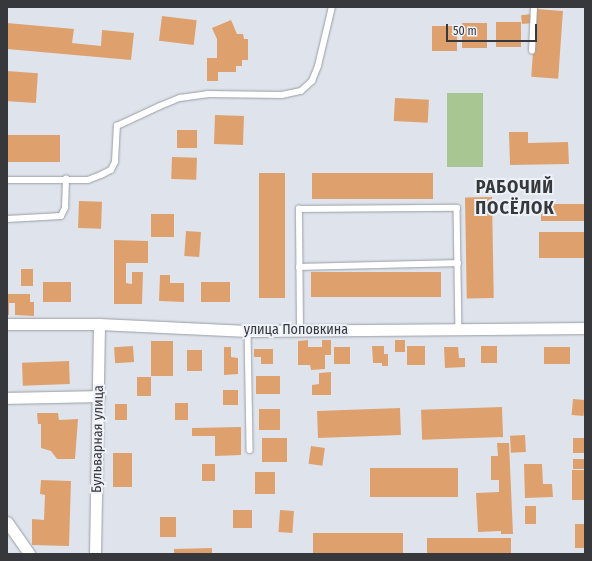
<!DOCTYPE html>
<meta charset="utf-8">
<style>
body{margin:0}
#map{position:relative;width:592px;height:561px;overflow:hidden;background:#dfe4ec;font-family:"Fira Sans Condensed",sans-serif}
div>[style]{position:absolute}
[style*='--x']{left:calc(var(--x)*1px);top:calc(var(--y)*1px);width:calc(var(--w)*1px);rotate:calc(var(--a)*1deg)}
.green>*{inset:0;background:#a7c691;transform-origin:0 0}
.building>*{inset:0;background:#dea16e;transform-origin:0 0}
.roads{filter:drop-shadow(0 0 1px #999da4) drop-shadow(0 0 1px #999da4)}
.service>*{height:5.5px;margin:-2.75px;padding:0 2.75px;transform-origin:2.75px;border-radius:2.75px;background:#fff}
.minor>*{height:11px;margin:-5.5px;padding:0 5.5px;transform-origin:5.5px;border-radius:5.5px;background:#fff}
span{translate:-50% -50%;white-space:nowrap;text-align:center;line-height:1.15;-webkit-text-stroke:4px #edf2f9;paint-order:stroke}
.street-label{font-size:14px;color:#36383b}
.district-label{font-size:18px;color:#36383b;font-weight:700;letter-spacing:1px}
.frame{position:absolute;inset:0;border:8px solid #36383b;pointer-events:none}
.scale{position:absolute;left:446px;top:24px;width:91px;height:18px;box-sizing:border-box;border:2px solid #36383b;border-top:0;padding-left:5px;font-size:12px;line-height:14px;white-space:nowrap;color:#36383b;-webkit-text-stroke:3px #edf2f9;paint-order:stroke}
</style>
<div id="map">
<div class="green">
<div style="left:447px;top:93px;width:36px;height:74px"></div>
</div>
<div class="building">
<div style="left:536px;top:9px;width:27px;height:68px;rotate:4deg"></div>
<div style="left:532px;top:14px;width:9px;height:11px;rotate:84deg"></div>
<div style="left:162px;top:16px;width:35px;height:25px;rotate:7deg"></div>
<div style="clip-path:polygon(231px 20px,237px 34px,243px 34px,244px 39px,248px 39px,248px 60px,242px 60px,242px 66px,236px 66px,236px 72px,218px 72px,218px 81px,207px 81px,207px 58px,217px 58px,217px 39px,212px 28px)"></div>
<div style="left:521px;top:22px;width:25px;height:25px;rotate:90deg"></div>
<div style="clip-path:polygon(7px 23px,74px 29px,72px 43px,101px 46px,102px 30px,134px 33px,131px 60px,7px 49px)"></div>
<div style="left:487px;top:23px;width:25px;height:25px;rotate:90deg"></div>
<div style="left:457px;top:26px;width:25px;height:25px;rotate:90deg"></div>
<div style="left:7px;top:71px;width:31px;height:30px;rotate:4deg"></div>
<div style="left:395px;top:98px;width:34px;height:23px;rotate:3deg"></div>
<div style="left:215px;top:115px;width:29px;height:29px;rotate:2deg"></div>
<div style="left:177px;top:130px;width:20px;height:18px"></div>
<div style="clip-path:polygon(509px 132px,528px 132px,528px 143px,568px 142px,569px 164px,510px 165px)"></div>
<div style="left:7px;top:135px;width:53px;height:27px"></div>
<div style="left:172px;top:157px;width:25px;height:22px;rotate:2deg"></div>
<div style="left:285px;top:173px;width:125px;height:26px;rotate:90deg"></div>
<div style="left:312px;top:173px;width:121px;height:26px"></div>
<div style="left:492px;top:197px;width:101px;height:27px;rotate:89deg"></div>
<div style="left:79px;top:201px;width:23px;height:27px;rotate:2deg"></div>
<div style="left:541px;top:204px;width:44px;height:17px"></div>
<div style="left:151px;top:214px;width:23px;height:23px"></div>
<div style="left:186px;top:231px;width:15px;height:25px;rotate:4deg"></div>
<div style="left:585px;top:232px;width:26px;height:46px;rotate:90deg"></div>
<div style="clip-path:polygon(114px 240px,148px 241px,148px 263px,126px 263px,126px 283px,132px 284px,132px 272px,143px 272px,142px 304px,114px 304px)"></div>
<div style="left:21px;top:269px;width:12px;height:17px"></div>
<div style="left:441px;top:272px;width:25px;height:130px;rotate:90deg"></div>
<div style="clip-path:polygon(160px 275px,170px 275px,170px 283px,184px 283px,184px 302px,159px 301px)"></div>
<div style="left:43px;top:282px;width:28px;height:20px"></div>
<div style="left:201px;top:282px;width:29px;height:20px"></div>
<div style="clip-path:polygon(7px 294px,30px 294px,30px 302px,34px 302px,34px 316px,15px 315px,15px 303px,9px 303px,9px 315px,7px 315px)"></div>
<div style="clip-path:polygon(308px 340px,308px 347px,322px 347px,322px 340px,331px 340px,331px 355px,325px 355px,325px 369px,311px 370px,310px 365px,298px 365px,298px 341px)"></div>
<div style="left:395px;top:340px;width:10px;height:12px"></div>
<div style="left:173px;top:341px;width:35px;height:22px;rotate:90deg"></div>
<div style="left:133px;top:346px;width:16px;height:19px;rotate:86deg"></div>
<div style="clip-path:polygon(372px 346px,384px 346px,384px 354px,388px 354px,388px 366px,382px 366px,382px 363px,373px 363px)"></div>
<div style="left:425px;top:346px;width:19px;height:18px;rotate:90deg"></div>
<div style="left:481px;top:346px;width:16px;height:17px"></div>
<div style="clip-path:polygon(224px 347px,231px 347px,231px 357px,238px 358px,238px 374px,224px 375px)"></div>
<div style="left:334px;top:347px;width:16px;height:17px"></div>
<div style="clip-path:polygon(444px 347px,458px 347px,459px 358px,465px 358px,465px 367px,445px 368px)"></div>
<div style="left:544px;top:347px;width:26px;height:17px"></div>
<div style="clip-path:polygon(254px 349px,273px 349px,273px 364px,261px 364px,261px 357px,254px 357px)"></div>
<div style="left:187px;top:350px;width:15px;height:21px"></div>
<div style="left:69px;top:361px;width:23px;height:47px;rotate:88deg"></div>
<div style="clip-path:polygon(331px 372px,331px 395px,312px 395px,312px 385px,319px 384px,319px 373px)"></div>
<div style="left:256px;top:376px;width:24px;height:18px"></div>
<div style="left:137px;top:377px;width:14px;height:19px"></div>
<div style="left:238px;top:390px;width:15px;height:15px;rotate:90deg"></div>
<div style="left:573px;top:399px;width:12px;height:16px;rotate:5deg"></div>
<div style="left:175px;top:403px;width:13px;height:17px"></div>
<div style="left:115px;top:404px;width:12px;height:16px"></div>
<div style="left:502px;top:407px;width:30px;height:81px;rotate:88deg"></div>
<div style="left:400px;top:408px;width:27px;height:83px;rotate:88deg"></div>
<div style="left:259px;top:409px;width:21px;height:21px"></div>
<div style="clip-path:polygon(37px 413px,58px 413px,59px 420px,78px 419px,75px 459px,57px 459px,51px 451px,41px 448px,41px 424px,38px 424px)"></div>
<div style="clip-path:polygon(241px 427px,241px 455px,215px 456px,215px 436px,192px 436px,192px 428px)"></div>
<div style="left:525px;top:435px;width:17px;height:15px;rotate:87deg"></div>
<div style="left:287px;top:438px;width:24px;height:25px;rotate:90deg"></div>
<div style="left:573px;top:438px;width:12px;height:15px"></div>
<div style="clip-path:polygon(497px 443px,509px 443px,513px 534px,501px 534px,501px 531px,478px 532px,476px 493px,499px 492px,499px 480px,491px 480px,491px 456px,498px 456px)"></div>
<div style="left:311px;top:446px;width:14px;height:18px;rotate:8deg"></div>
<div style="left:113px;top:453px;width:19px;height:34px"></div>
<div style="left:573px;top:459px;width:12px;height:10px"></div>
<div style="left:202px;top:464px;width:13px;height:17px"></div>
<div style="clip-path:polygon(524px 464px,542px 464px,543px 484px,552px 484px,553px 497px,525px 498px)"></div>
<div style="left:458px;top:468px;width:29px;height:88px;rotate:90deg"></div>
<div style="left:572px;top:470px;width:13px;height:30px"></div>
<div style="left:255px;top:472px;width:20px;height:22px"></div>
<div style="clip-path:polygon(41px 480px,71px 481px,69px 546px,32px 545px,32px 519px,44px 520px,45px 495px,40px 494px)"></div>
<div style="left:525px;top:506px;width:11px;height:18px"></div>
<div style="left:233px;top:510px;width:19px;height:18px"></div>
<div style="left:280px;top:510px;width:14px;height:22px;rotate:4deg"></div>
<div style="left:176px;top:517px;width:20px;height:16px;rotate:90deg"></div>
<div style="left:575px;top:524px;width:10px;height:24px"></div>
<div style="left:313px;top:533px;width:90px;height:21px"></div>
<div style="left:427px;top:538px;width:84px;height:16px"></div>
<div style="clip-path:polygon(212px 548px,212px 554px,174px 554px,174px 549px)"></div>
</div>
<div class="roads">
<div class="service">
<div style="--x:532;--y:51;--w:44;--a:-87.4"></div>
<div style="--x:7;--y:180;--w:81;--a:0"></div>
<div style="--x:88;--y:180;--w:14;--a:-21"></div>
<div style="--x:101;--y:175;--w:11;--a:-27"></div>
<div style="--x:111;--y:170;--w:9;--a:-63"></div>
<div style="--x:115;--y:162;--w:36;--a:-87"></div>
<div style="--x:117;--y:126;--w:47;--a:-24.9"></div>
<div style="--x:160;--y:106;--w:22;--a:-22"></div>
<div style="--x:180;--y:98;--w:27;--a:-8"></div>
<div style="--x:207;--y:94;--w:75;--a:0.8"></div>
<div style="--x:282;--y:95;--w:19;--a:-12"></div>
<div style="--x:301;--y:91;--w:15;--a:-42"></div>
<div style="--x:312;--y:81;--w:16;--a:-68"></div>
<div style="--x:318;--y:66;--w:61;--a:-76.7"></div>
<div style="--x:7;--y:219;--w:54;--a:-3.2"></div>
<div style="--x:61;--y:216;--w:9;--a:-63"></div>
<div style="--x:65;--y:208;--w:29;--a:-88"></div>
<div style="--x:299;--y:267;--w:159;--a:-1.4"></div>
<div style="--x:248;--y:331;--w:119;--a:89"></div>
<div style="--x:300;--y:331;--w:122;--a:-90.5"></div>
<div style="--x:299;--y:209;--w:158;--a:-0.4"></div>
<div style="--x:457;--y:208;--w:121;--a:89.1"></div>
</div>
<div class="minor">
<div style="--x:7;--y:324;--w:92;--a:0"></div>
<div style="--x:99;--y:324;--w:149;--a:2.7"></div>
<div style="--x:248;--y:331;--w:337;--a:-0.5"></div>
<div style="--x:7;--y:398;--w:92;--a:-1.2"></div>
<div style="--x:7;--y:522;--w:39;--a:55"></div>
<div style="--x:95;--y:554;--w:230;--a:-89"></div>
</div>
</div>
<div class="street-label">
<span style="left:296px;top:330px">улица Поповкина</span>
<span style="left:98px;top:439px;rotate:-89deg">Бульварная улица</span>
</div>
<div class="district-label">
<span style="left:515px;top:198px">РАБОЧИЙ<br>ПОСЁЛОК</span>
</div>
<div class="frame"></div>
<div class="scale">50 m</div>
</div>
